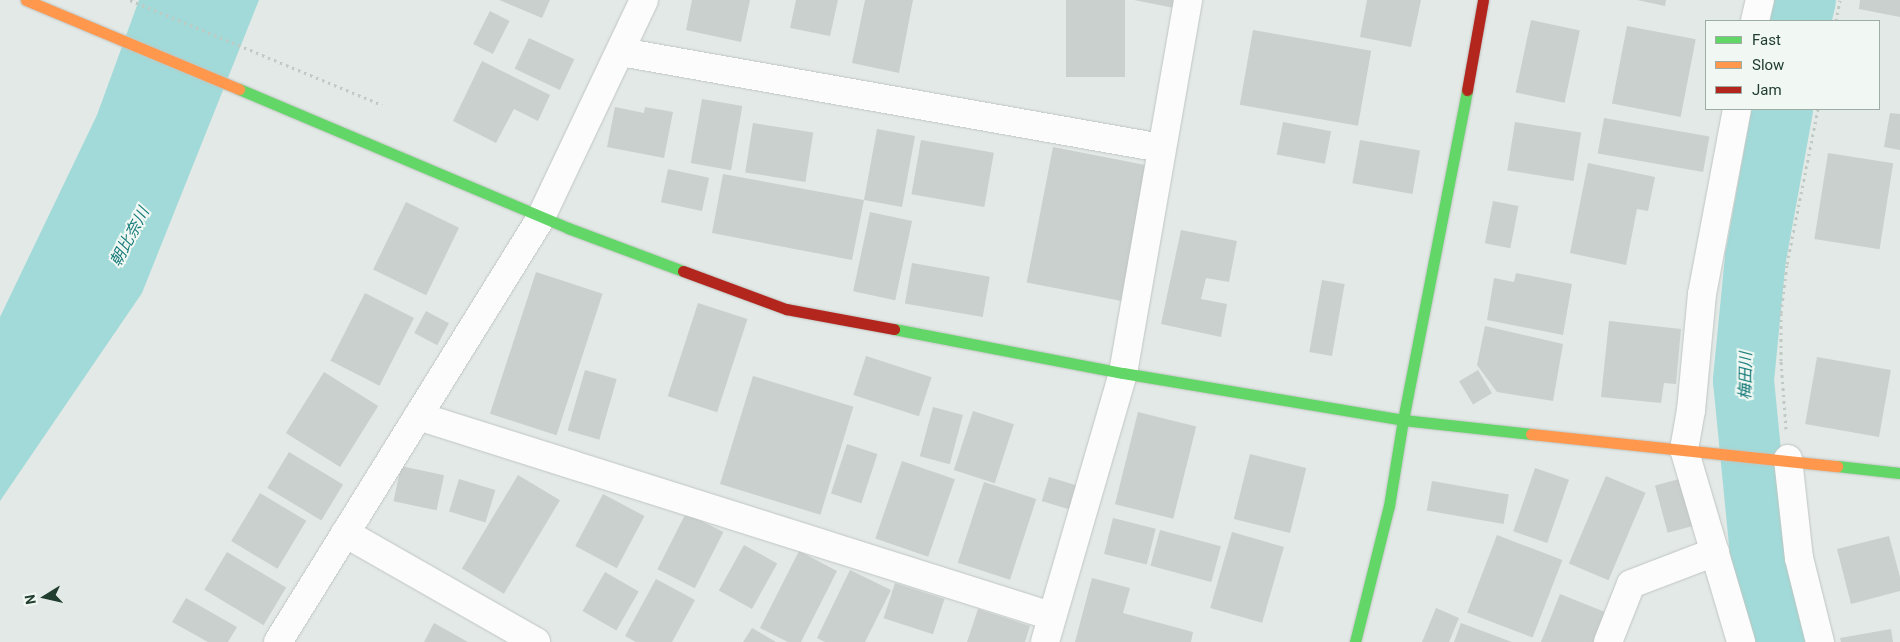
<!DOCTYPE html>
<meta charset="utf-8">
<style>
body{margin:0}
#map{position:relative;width:1900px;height:642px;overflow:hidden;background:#e3e9e6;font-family:Roboto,"Noto Sans JP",sans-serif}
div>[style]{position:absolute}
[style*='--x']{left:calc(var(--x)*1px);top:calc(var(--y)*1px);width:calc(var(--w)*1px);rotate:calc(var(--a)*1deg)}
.water>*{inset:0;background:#a1dad8}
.river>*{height:61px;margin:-30.5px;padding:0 30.5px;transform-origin:30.5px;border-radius:30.5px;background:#a1dad8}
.building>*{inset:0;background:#cad0cd;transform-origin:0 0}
.path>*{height:3px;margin-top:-1.5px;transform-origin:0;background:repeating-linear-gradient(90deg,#c0cac4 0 2.5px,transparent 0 6.5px)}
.roads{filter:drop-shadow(0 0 1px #c0c6c3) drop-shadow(0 0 1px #c0c6c3)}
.street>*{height:28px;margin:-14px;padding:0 14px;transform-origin:14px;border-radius:14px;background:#fbfcfb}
.fast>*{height:11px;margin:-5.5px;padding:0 5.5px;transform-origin:5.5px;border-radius:5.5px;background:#63d668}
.slow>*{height:11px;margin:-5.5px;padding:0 5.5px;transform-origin:5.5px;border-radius:5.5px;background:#ff974d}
.jam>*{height:11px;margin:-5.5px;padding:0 5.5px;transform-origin:5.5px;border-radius:5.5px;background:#b3261e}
span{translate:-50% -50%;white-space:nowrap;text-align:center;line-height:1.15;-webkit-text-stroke:4px #f1f8f3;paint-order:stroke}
.water-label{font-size:16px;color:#177c7b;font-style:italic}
.legend{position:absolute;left:1705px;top:20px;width:175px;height:90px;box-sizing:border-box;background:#f1f8f3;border:1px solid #9dada5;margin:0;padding:6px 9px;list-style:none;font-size:15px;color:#203d30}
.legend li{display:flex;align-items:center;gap:10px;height:25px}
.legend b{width:25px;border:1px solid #9dada5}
.north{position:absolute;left:20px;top:572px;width:50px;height:50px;-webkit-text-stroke:4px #f1f8f3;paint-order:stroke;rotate:260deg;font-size:14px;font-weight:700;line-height:20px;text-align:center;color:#203d30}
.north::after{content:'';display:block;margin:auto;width:18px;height:22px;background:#203d30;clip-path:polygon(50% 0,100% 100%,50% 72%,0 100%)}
</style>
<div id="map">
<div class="water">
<div style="clip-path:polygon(139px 0,259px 0,142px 293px,0 501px,0 317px,97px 115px)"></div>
</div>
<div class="river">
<div style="--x:1800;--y:21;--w:22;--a:-77"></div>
<div style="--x:1782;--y:109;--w:150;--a:100.3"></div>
<div style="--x:1755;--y:257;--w:124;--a:95.6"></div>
<div style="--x:1743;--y:380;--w:175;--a:84.4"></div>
<div style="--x:1760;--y:554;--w:91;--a:74.7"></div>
</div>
<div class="building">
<div style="clip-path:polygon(499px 0,550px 0,542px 18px)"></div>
<div style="clip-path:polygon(692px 0,750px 0,741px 42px,686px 30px)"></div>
<div style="clip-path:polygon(796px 0,838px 0,830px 36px,790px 28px)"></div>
<div style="clip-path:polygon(865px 0,913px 0,899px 73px,852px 63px)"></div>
<div style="left:1066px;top:0;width:59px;height:77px"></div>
<div style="clip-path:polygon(1134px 0,1176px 0,1174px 8px)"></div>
<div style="clip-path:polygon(1367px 0,1421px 0,1411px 47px,1360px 37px)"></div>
<div style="clip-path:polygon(1637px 0,1666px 0,1665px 6px)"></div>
<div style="clip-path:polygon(1860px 0,1900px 0,1900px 17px,1859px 9px)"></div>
<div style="left:490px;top:11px;width:22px;height:37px;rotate:27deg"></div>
<div style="left:1531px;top:20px;width:50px;height:74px;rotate:12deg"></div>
<div style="left:1627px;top:26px;width:70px;height:79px;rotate:11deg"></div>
<div style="left:1253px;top:30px;width:120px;height:76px;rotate:10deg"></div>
<div style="left:529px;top:38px;width:50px;height:34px;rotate:25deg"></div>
<div style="clip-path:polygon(482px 61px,550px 95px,538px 121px,514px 109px,496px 143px,453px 121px)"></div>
<div style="left:702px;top:99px;width:41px;height:65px;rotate:10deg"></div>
<div style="clip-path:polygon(615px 107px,644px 113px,645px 107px,673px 112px,664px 158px,607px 147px)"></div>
<div style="clip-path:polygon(1890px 113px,1900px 114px,1900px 150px,1884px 147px)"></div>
<div style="left:1604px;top:118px;width:107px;height:36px;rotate:10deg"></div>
<div style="left:1283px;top:122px;width:49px;height:33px;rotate:11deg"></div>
<div style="left:1515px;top:122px;width:67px;height:49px;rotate:9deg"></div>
<div style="left:753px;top:123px;width:61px;height:50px;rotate:9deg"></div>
<div style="clip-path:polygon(877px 129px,915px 136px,902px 207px,864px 200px,852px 260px,712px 233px,723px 174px,864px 200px)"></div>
<div style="left:921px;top:140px;width:74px;height:55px;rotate:10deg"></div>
<div style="left:1360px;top:140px;width:61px;height:44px;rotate:10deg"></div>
<div style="left:1053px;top:147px;width:98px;height:138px;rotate:11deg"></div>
<div style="left:1828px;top:153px;width:66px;height:87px;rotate:9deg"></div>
<div style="clip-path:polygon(1588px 163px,1655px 177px,1648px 211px,1637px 209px,1626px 265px,1570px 253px)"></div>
<div style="left:668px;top:169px;width:42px;height:34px;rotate:12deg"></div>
<div style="left:1493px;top:201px;width:26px;height:43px;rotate:11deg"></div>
<div style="left:406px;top:202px;width:59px;height:75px;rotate:26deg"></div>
<div style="left:870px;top:212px;width:43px;height:81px;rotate:12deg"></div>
<div style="clip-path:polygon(1181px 230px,1237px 241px,1229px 282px,1206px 278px,1201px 299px,1227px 304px,1221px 337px,1161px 324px)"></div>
<div style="left:912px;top:263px;width:79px;height:41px;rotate:10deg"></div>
<div style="left:536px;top:272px;width:70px;height:149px;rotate:18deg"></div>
<div style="clip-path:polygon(1516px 273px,1572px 284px,1563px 335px,1487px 320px,1494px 278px,1514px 282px)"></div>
<div style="left:1322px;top:280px;width:23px;height:73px;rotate:10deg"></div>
<div style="left:365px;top:293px;width:55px;height:76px;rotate:27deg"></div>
<div style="left:698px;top:303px;width:52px;height:98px;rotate:18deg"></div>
<div style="left:426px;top:311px;width:26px;height:25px;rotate:28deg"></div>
<div style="clip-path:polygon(1609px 321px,1681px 329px,1676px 384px,1664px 383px,1661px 403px,1601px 397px)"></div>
<div style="clip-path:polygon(1485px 326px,1563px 344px,1553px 401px,1497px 392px,1477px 365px)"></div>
<div style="left:866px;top:356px;width:69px;height:41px;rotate:18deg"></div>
<div style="left:1817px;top:357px;width:75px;height:68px;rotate:10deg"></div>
<div style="left:585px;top:370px;width:33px;height:63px;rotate:16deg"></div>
<div style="left:1478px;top:370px;width:27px;height:22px;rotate:59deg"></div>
<div style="left:324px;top:372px;width:64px;height:72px;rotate:32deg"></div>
<div style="left:753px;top:376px;width:105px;height:113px;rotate:17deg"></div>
<div style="left:933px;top:407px;width:31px;height:51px;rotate:15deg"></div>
<div style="left:973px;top:411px;width:43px;height:62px;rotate:18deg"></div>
<div style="left:1138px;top:412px;width:60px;height:95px;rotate:14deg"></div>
<div style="left:847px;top:444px;width:32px;height:52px;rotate:18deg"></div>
<div style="left:289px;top:452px;width:63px;height:42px;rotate:31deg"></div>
<div style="left:1250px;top:454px;width:58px;height:67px;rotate:14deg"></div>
<div style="left:902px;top:461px;width:56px;height:82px;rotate:19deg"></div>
<div style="left:401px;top:466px;width:44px;height:36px;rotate:12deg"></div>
<div style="left:1535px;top:468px;width:36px;height:67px;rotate:19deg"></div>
<div style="left:518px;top:475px;width:49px;height:109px;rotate:31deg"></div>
<div style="left:1606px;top:476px;width:43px;height:95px;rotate:23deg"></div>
<div style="left:1049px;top:477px;width:30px;height:25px;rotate:17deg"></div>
<div style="left:1683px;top:478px;width:49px;height:29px;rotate:75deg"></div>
<div style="left:459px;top:479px;width:38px;height:34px;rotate:17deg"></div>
<div style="left:1432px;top:481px;width:78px;height:30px;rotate:10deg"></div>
<div style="left:984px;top:482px;width:55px;height:85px;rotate:18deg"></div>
<div style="left:260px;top:493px;width:54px;height:56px;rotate:31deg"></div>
<div style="left:603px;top:494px;width:47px;height:59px;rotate:28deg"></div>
<div style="left:686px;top:513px;width:42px;height:63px;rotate:27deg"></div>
<div style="left:1113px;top:518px;width:44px;height:37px;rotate:14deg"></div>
<div style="left:1160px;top:530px;width:63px;height:37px;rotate:15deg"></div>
<div style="left:1232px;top:532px;width:54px;height:79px;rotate:16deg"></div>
<div style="left:1497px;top:535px;width:70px;height:83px;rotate:21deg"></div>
<div style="clip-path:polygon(1889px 536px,1900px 577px,1900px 591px,1851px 604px,1837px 549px)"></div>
<div style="left:744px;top:545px;width:38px;height:52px;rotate:29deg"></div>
<div style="clip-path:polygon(799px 551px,837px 571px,801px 642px,788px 642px,760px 628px)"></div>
<div style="left:227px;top:552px;width:69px;height:44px;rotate:31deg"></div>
<div style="clip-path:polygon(850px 570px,891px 590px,865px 642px,825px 642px,817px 638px)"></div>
<div style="left:605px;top:572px;width:39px;height:45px;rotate:30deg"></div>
<div style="clip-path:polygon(1092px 578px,1130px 588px,1123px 613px,1193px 632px,1191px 642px,1075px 642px)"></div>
<div style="clip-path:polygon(656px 579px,695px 600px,672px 642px,636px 642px,625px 636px)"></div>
<div style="left:895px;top:583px;width:52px;height:37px;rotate:18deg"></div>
<div style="clip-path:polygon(1560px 594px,1605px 612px,1593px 642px,1541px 642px)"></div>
<div style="clip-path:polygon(186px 598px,237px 627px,228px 642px,208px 642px,172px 622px)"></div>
<div style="clip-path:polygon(1436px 608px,1459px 618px,1449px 642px,1422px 642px)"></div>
<div style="clip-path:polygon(978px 609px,1030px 626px,1025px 642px,967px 642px)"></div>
<div style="clip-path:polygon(434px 623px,468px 642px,424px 642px)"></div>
<div style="clip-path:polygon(1461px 623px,1512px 642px,1454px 642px)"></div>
<div style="clip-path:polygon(752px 628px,759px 632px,776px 642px,743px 642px)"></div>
<div style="clip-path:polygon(1891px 629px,1893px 642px,1841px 642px,1840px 638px)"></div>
</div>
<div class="path">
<div style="--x:130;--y:0;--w:273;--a:22.6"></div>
<div style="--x:1836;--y:21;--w:21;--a:-79"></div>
<div style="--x:1786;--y:429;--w:68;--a:-94.2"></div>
<div style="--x:1781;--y:361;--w:48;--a:-90"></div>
<div style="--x:1781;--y:313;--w:49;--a:-83"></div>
<div style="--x:1787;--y:264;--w:158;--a:-78.7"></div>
</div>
<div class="roads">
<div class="street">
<div style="--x:1755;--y:21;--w:22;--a:-77"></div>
<div style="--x:621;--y:52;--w:548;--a:10.08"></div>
<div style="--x:1737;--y:109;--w:188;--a:100.7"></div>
<div style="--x:1702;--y:294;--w:117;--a:95.4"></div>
<div style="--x:1691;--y:410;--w:40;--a:100"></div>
<div style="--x:1684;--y:449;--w:201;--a:73.5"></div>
<div style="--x:418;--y:416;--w:664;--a:17.53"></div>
<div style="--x:1788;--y:459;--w:100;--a:83.7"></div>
<div style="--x:1799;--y:558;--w:87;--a:76"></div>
<div style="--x:345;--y:533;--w:220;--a:29.7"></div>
<div style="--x:278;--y:642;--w:500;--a:-58.2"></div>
<div style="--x:541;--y:217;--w:240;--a:-64.6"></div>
<div style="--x:1045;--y:642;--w:280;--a:-73.8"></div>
<div style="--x:1123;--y:373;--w:379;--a:-80.1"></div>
<div style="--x:1608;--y:642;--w:62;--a:-68.4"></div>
<div style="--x:1631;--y:584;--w:90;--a:-20.9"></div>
</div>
<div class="fast">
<div style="--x:239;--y:89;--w:357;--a:22.9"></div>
<div style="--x:568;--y:228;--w:123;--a:20.5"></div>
<div style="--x:894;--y:329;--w:233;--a:10.9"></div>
<div style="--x:1123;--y:373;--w:284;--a:9.5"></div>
<div style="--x:1403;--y:420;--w:129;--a:6.2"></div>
<div style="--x:1837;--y:466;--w:63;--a:6.3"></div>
<div style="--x:1355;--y:642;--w:140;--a:-76"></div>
<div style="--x:1389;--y:506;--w:87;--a:-80.8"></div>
<div style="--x:1403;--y:420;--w:336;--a:-79"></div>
</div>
<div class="slow">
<div style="--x:26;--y:0;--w:231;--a:22.7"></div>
<div style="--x:1531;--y:434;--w:308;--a:6"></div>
</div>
<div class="jam">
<div style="--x:1467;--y:90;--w:91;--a:-79.9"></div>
<div style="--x:683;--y:271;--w:110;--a:20.3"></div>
<div style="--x:786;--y:309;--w:110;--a:10.5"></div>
</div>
</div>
<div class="water-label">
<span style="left:130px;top:237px;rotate:-62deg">朝比奈川</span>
<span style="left:1746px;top:376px;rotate:-89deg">梅田川</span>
</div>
<ul class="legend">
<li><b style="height:6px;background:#63d668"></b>Fast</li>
<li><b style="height:6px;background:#ff974d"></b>Slow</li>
<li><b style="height:6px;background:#b3261e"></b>Jam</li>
</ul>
<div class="north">N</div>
</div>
